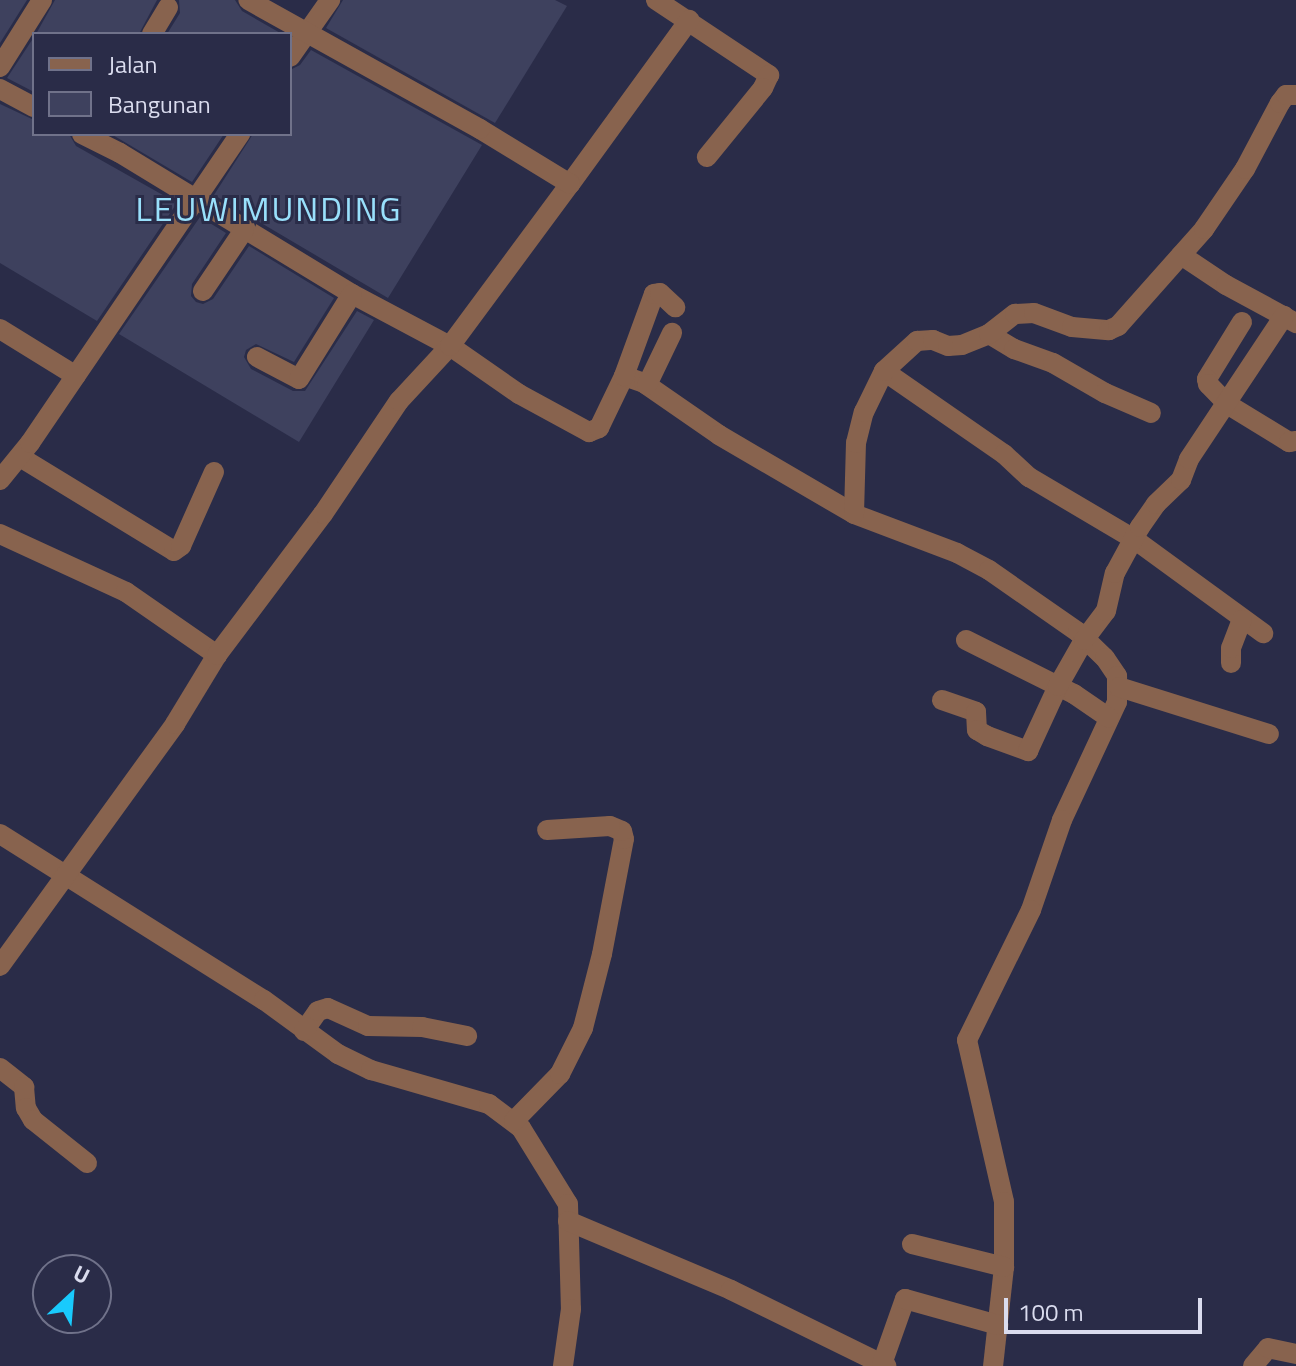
<!DOCTYPE html>
<style>
body{margin:0}
#map{position:relative;width:1296px;height:1366px;overflow:hidden;background:#2a2c48;font-family:"Titillium Web",sans-serif}
div>[style]{position:absolute}
[style*='--x']{left:calc(var(--x)*1px);top:calc(var(--y)*1px);width:calc(var(--w)*1px);rotate:calc(var(--a)*1deg)}
.building>*{inset:0;background:#3e415e}
.minor>*{height:20px;margin:-10px;padding:0 10px;transform-origin:10px;border-radius:10px;background:#88634e}
span{translate:-50% -50%;white-space:nowrap;text-align:center;line-height:1.15;-webkit-text-stroke:6px #2a2c48;paint-order:stroke}
.quarter-label{font-size:34px;color:#99e0fb;letter-spacing:2px}
.legend{position:absolute;left:32px;top:32px;width:260px;height:104px;box-sizing:border-box;background:#2a2c48;border:2px solid #70728a;margin:0;padding:10px 14px;list-style:none;font-size:24px;color:#dadcee}
.legend li{display:flex;align-items:center;gap:16px;height:40px}
.legend b{width:40px;border:2px solid #70728a}
.north{position:absolute;left:32px;top:1254px;width:80px;height:80px;box-sizing:border-box;background:#2a2c48;border:2px solid #70728a;border-radius:50%;rotate:26deg;font-size:22px;font-weight:700;line-height:32px;text-align:center;color:#dadcee}
.north::after{content:'';display:block;margin:auto;width:28px;height:36px;background:#19cafc;clip-path:polygon(50% 0,100% 100%,50% 72%,0 100%)}
.scale{position:absolute;left:1004px;top:1298px;width:198px;height:36px;box-sizing:border-box;border:4px solid #dadcee;border-top:0;padding-left:10px;font-size:24px;line-height:28px;white-space:nowrap;color:#dadcee;-webkit-text-stroke:6px #2a2c48;paint-order:stroke}
</style>
<div id="map">
<div class="building">
<div style="clip-path:polygon(0 0,27px 0,0 43px)"></div>
<div style="clip-path:polygon(55px 0,157px 0,139px 34px,36px 34px)"></div>
<div style="clip-path:polygon(179px 0,235px 0,242px 11px,282px 34px,167px 34px,180px 13px)"></div>
<div style="clip-path:polygon(343px 0,555px 0,567px 6px,495px 123px,326px 28px)"></div>
<div style="clip-path:polygon(34px 37px,34px 92px,7px 78px)"></div>
<div style="clip-path:polygon(311px 50px,482px 145px,388px 298px,214px 195px,253px 134px,290px 134px,290px 70px,300px 65px)"></div>
<div style="clip-path:polygon(0 104px,34px 120px,34px 134px,69px 134px,76px 146px,177px 203px,97px 321px,0 263px)"></div>
<div style="clip-path:polygon(111px 134px,224px 134px,192px 182px)"></div>
<div style="clip-path:polygon(200px 217px,226px 233px,192px 284px,191px 296px,196px 302px,203px 304px,213px 299px,249px 246px,334px 298px,294px 362px,256px 344px,246px 350px,244px 357px,251px 369px,293px 391px,305px 391px,357px 311px,374px 320px,299px 442px,119px 334px)"></div>
</div>
<div class="minor">
<div style="--x:656;--y:0;--w:136;--a:33.6"></div>
<div style="--x:769;--y:75;--w:14;--a:115"></div>
<div style="--x:763;--y:88;--w:89;--a:129.1"></div>
<div style="--x:152;--y:34;--w:31;--a:-59"></div>
<div style="--x:290;--y:57;--w:70;--a:-54.9"></div>
<div style="--x:0;--y:67;--w:79;--a:-57.9"></div>
<div style="--x:0;--y:89;--w:38;--a:28"></div>
<div style="--x:82;--y:134;--w:42;--a:26.6"></div>
<div style="--x:120;--y:153;--w:271;--a:31.3"></div>
<div style="--x:352;--y:294;--w:111;--a:28"></div>
<div style="--x:450;--y:346;--w:84;--a:34.8"></div>
<div style="--x:519;--y:394;--w:80;--a:28.5"></div>
<div style="--x:589;--y:432;--w:11;--a:-22"></div>
<div style="--x:599;--y:428;--w:58;--a:-64.3"></div>
<div style="--x:624;--y:376;--w:21;--a:19"></div>
<div style="--x:644;--y:383;--w:91;--a:34.7"></div>
<div style="--x:719;--y:435;--w:156;--a:30.3"></div>
<div style="--x:854;--y:514;--w:110;--a:20.7"></div>
<div style="--x:957;--y:553;--w:36;--a:28"></div>
<div style="--x:989;--y:570;--w:108;--a:34.9"></div>
<div style="--x:1078;--y:632;--w:37;--a:44"></div>
<div style="--x:1105;--y:658;--w:22;--a:56"></div>
<div style="--x:1117;--y:676;--w:26;--a:90"></div>
<div style="--x:1117;--y:702;--w:130;--a:115"></div>
<div style="--x:1062;--y:820;--w:95;--a:109"></div>
<div style="--x:1031;--y:910;--w:145;--a:116.2"></div>
<div style="--x:967;--y:1040;--w:166;--a:77.1"></div>
<div style="--x:1004;--y:1202;--w:65;--a:90"></div>
<div style="--x:1004;--y:1267;--w:100;--a:96.3"></div>
<div style="--x:570;--y:184;--w:203;--a:-54"></div>
<div style="--x:1181;--y:255;--w:54;--a:33.7"></div>
<div style="--x:1226;--y:285;--w:80;--a:28.5"></div>
<div style="--x:203;--y:291;--w:73;--a:-56.1"></div>
<div style="--x:1242;--y:322;--w:67;--a:121.6"></div>
<div style="--x:1207;--y:379;--w:5;--a:79"></div>
<div style="--x:1208;--y:384;--w:28;--a:46"></div>
<div style="--x:1227;--y:404;--w:73;--a:31.5"></div>
<div style="--x:1289;--y:442;--w:7;--a:-8"></div>
<div style="--x:0;--y:329;--w:89;--a:31.7"></div>
<div style="--x:989;--y:334;--w:29;--a:31"></div>
<div style="--x:1014;--y:349;--w:41;--a:19.7"></div>
<div style="--x:1053;--y:363;--w:60;--a:30"></div>
<div style="--x:1105;--y:393;--w:50;--a:23.5"></div>
<div style="--x:257;--y:357;--w:47;--a:27.6"></div>
<div style="--x:299;--y:379;--w:100;--a:-58.1"></div>
<div style="--x:884;--y:371;--w:146;--a:34.7"></div>
<div style="--x:1004;--y:454;--w:34;--a:43"></div>
<div style="--x:1029;--y:477;--w:122;--a:30.6"></div>
<div style="--x:1134;--y:539;--w:160;--a:36.1"></div>
<div style="--x:624;--y:376;--w:87;--a:-69.9"></div>
<div style="--x:654;--y:294;--w:6;--a:-9"></div>
<div style="--x:660;--y:293;--w:21;--a:43"></div>
<div style="--x:647;--y:385;--w:58;--a:-64.3"></div>
<div style="--x:20;--y:457;--w:180;--a:31.4"></div>
<div style="--x:174;--y:551;--w:9;--a:-36"></div>
<div style="--x:181;--y:546;--w:81;--a:-66"></div>
<div style="--x:0;--y:480;--w:48;--a:-51"></div>
<div style="--x:30;--y:443;--w:374;--a:-55.8"></div>
<div style="--x:854;--y:514;--w:71;--a:-88.4"></div>
<div style="--x:856;--y:443;--w:32;--a:-76"></div>
<div style="--x:864;--y:412;--w:46;--a:-64"></div>
<div style="--x:884;--y:371;--w:45;--a:-42.3"></div>
<div style="--x:917;--y:341;--w:16;--a:-4"></div>
<div style="--x:933;--y:340;--w:16;--a:22"></div>
<div style="--x:948;--y:346;--w:14;--a:-4"></div>
<div style="--x:962;--y:345;--w:29;--a:-22"></div>
<div style="--x:989;--y:334;--w:33;--a:-38"></div>
<div style="--x:1015;--y:314;--w:19;--a:-3"></div>
<div style="--x:1034;--y:313;--w:40;--a:20.2"></div>
<div style="--x:1072;--y:327;--w:37;--a:5"></div>
<div style="--x:1109;--y:330;--w:10;--a:-24"></div>
<div style="--x:1118;--y:326;--w:130;--a:-48.4"></div>
<div style="--x:1204;--y:229;--w:73;--a:-55.7"></div>
<div style="--x:1245;--y:169;--w:75;--a:-62.1"></div>
<div style="--x:1280;--y:103;--w:10;--a:-53"></div>
<div style="--x:1286;--y:95;--w:10;--a:0"></div>
<div style="--x:0;--y:534;--w:139;--a:24.7"></div>
<div style="--x:126;--y:592;--w:111;--a:34.7"></div>
<div style="--x:966;--y:640;--w:121;--a:26.6"></div>
<div style="--x:1074;--y:694;--w:42;--a:34.4"></div>
<div style="--x:1231;--y:663;--w:15;--a:-90"></div>
<div style="--x:1231;--y:648;--w:30;--a:-69"></div>
<div style="--x:1119;--y:687;--w:157;--a:17.4"></div>
<div style="--x:942;--y:700;--w:36;--a:19"></div>
<div style="--x:976;--y:712;--w:18;--a:87"></div>
<div style="--x:977;--y:730;--w:12;--a:31"></div>
<div style="--x:987;--y:736;--w:44;--a:20.1"></div>
<div style="--x:1028;--y:751;--w:72;--a:-65.2"></div>
<div style="--x:1058;--y:686;--w:53;--a:-60.5"></div>
<div style="--x:1084;--y:640;--w:36;--a:-53"></div>
<div style="--x:1106;--y:611;--w:39;--a:-77"></div>
<div style="--x:1115;--y:573;--w:52;--a:-61.5"></div>
<div style="--x:1140;--y:527;--w:28;--a:-55"></div>
<div style="--x:1156;--y:504;--w:35;--a:-44"></div>
<div style="--x:1181;--y:480;--w:22;--a:-69"></div>
<div style="--x:1189;--y:459;--w:172;--a:-56.4"></div>
<div style="--x:0;--y:834;--w:312;--a:32.2"></div>
<div style="--x:264;--y:1000;--w:92;--a:36.1"></div>
<div style="--x:338;--y:1054;--w:37;--a:26"></div>
<div style="--x:371;--y:1070;--w:123;--a:16.1"></div>
<div style="--x:489;--y:1104;--w:40;--a:37"></div>
<div style="--x:521;--y:1128;--w:89;--a:58.3"></div>
<div style="--x:568;--y:1204;--w:105;--a:88.4"></div>
<div style="--x:571;--y:1309;--w:58;--a:98"></div>
<div style="--x:0;--y:966;--w:299;--a:-54.1"></div>
<div style="--x:175;--y:724;--w:81;--a:-58.7"></div>
<div style="--x:217;--y:655;--w:176;--a:-53.1"></div>
<div style="--x:323;--y:514;--w:136;--a:-56.1"></div>
<div style="--x:399;--y:401;--w:75;--a:-47.2"></div>
<div style="--x:450;--y:346;--w:202;--a:-53.5"></div>
<div style="--x:570;--y:184;--w:105;--a:-148.6"></div>
<div style="--x:480;--y:129;--w:265;--a:-150.9"></div>
<div style="--x:304;--y:1031;--w:24;--a:-55"></div>
<div style="--x:318;--y:1011;--w:10;--a:-17"></div>
<div style="--x:328;--y:1008;--w:44;--a:24.2"></div>
<div style="--x:368;--y:1026;--w:54;--a:1.1"></div>
<div style="--x:422;--y:1027;--w:46;--a:11.3"></div>
<div style="--x:0;--y:1068;--w:31;--a:38"></div>
<div style="--x:24;--y:1087;--w:21;--a:85"></div>
<div style="--x:26;--y:1108;--w:14;--a:60"></div>
<div style="--x:33;--y:1120;--w:69;--a:38.5"></div>
<div style="--x:514;--y:1121;--w:66;--a:-45.6"></div>
<div style="--x:560;--y:1074;--w:51;--a:-63.4"></div>
<div style="--x:583;--y:1028;--w:76;--a:-75.6"></div>
<div style="--x:602;--y:954;--w:117;--a:-79.2"></div>
<div style="--x:624;--y:839;--w:8;--a:-104"></div>
<div style="--x:622;--y:831;--w:13;--a:-157"></div>
<div style="--x:610;--y:826;--w:63;--a:176.4"></div>
<div style="--x:568;--y:1221;--w:177;--a:22.9"></div>
<div style="--x:731;--y:1290;--w:173;--a:26.1"></div>
<div style="--x:912;--y:1244;--w:95;--a:14"></div>
<div style="--x:882;--y:1364;--w:69;--a:-70.5"></div>
<div style="--x:905;--y:1299;--w:97;--a:15.6"></div>
<div style="--x:1253;--y:1366;--w:23;--a:-50"></div>
<div style="--x:1268;--y:1348;--w:29;--a:12"></div>
</div>
<div class="quarter-label">
<span style="left:269px;top:209px">LEUWIMUNDING</span>
</div>
<ul class="legend">
<li><b style="height:10px;background:#88634e"></b>Jalan</li>
<li><b style="height:22px;background:#3e415e"></b>Bangunan</li>
</ul>
<div class="north">U</div>
<div class="scale">100 m</div>
</div>
